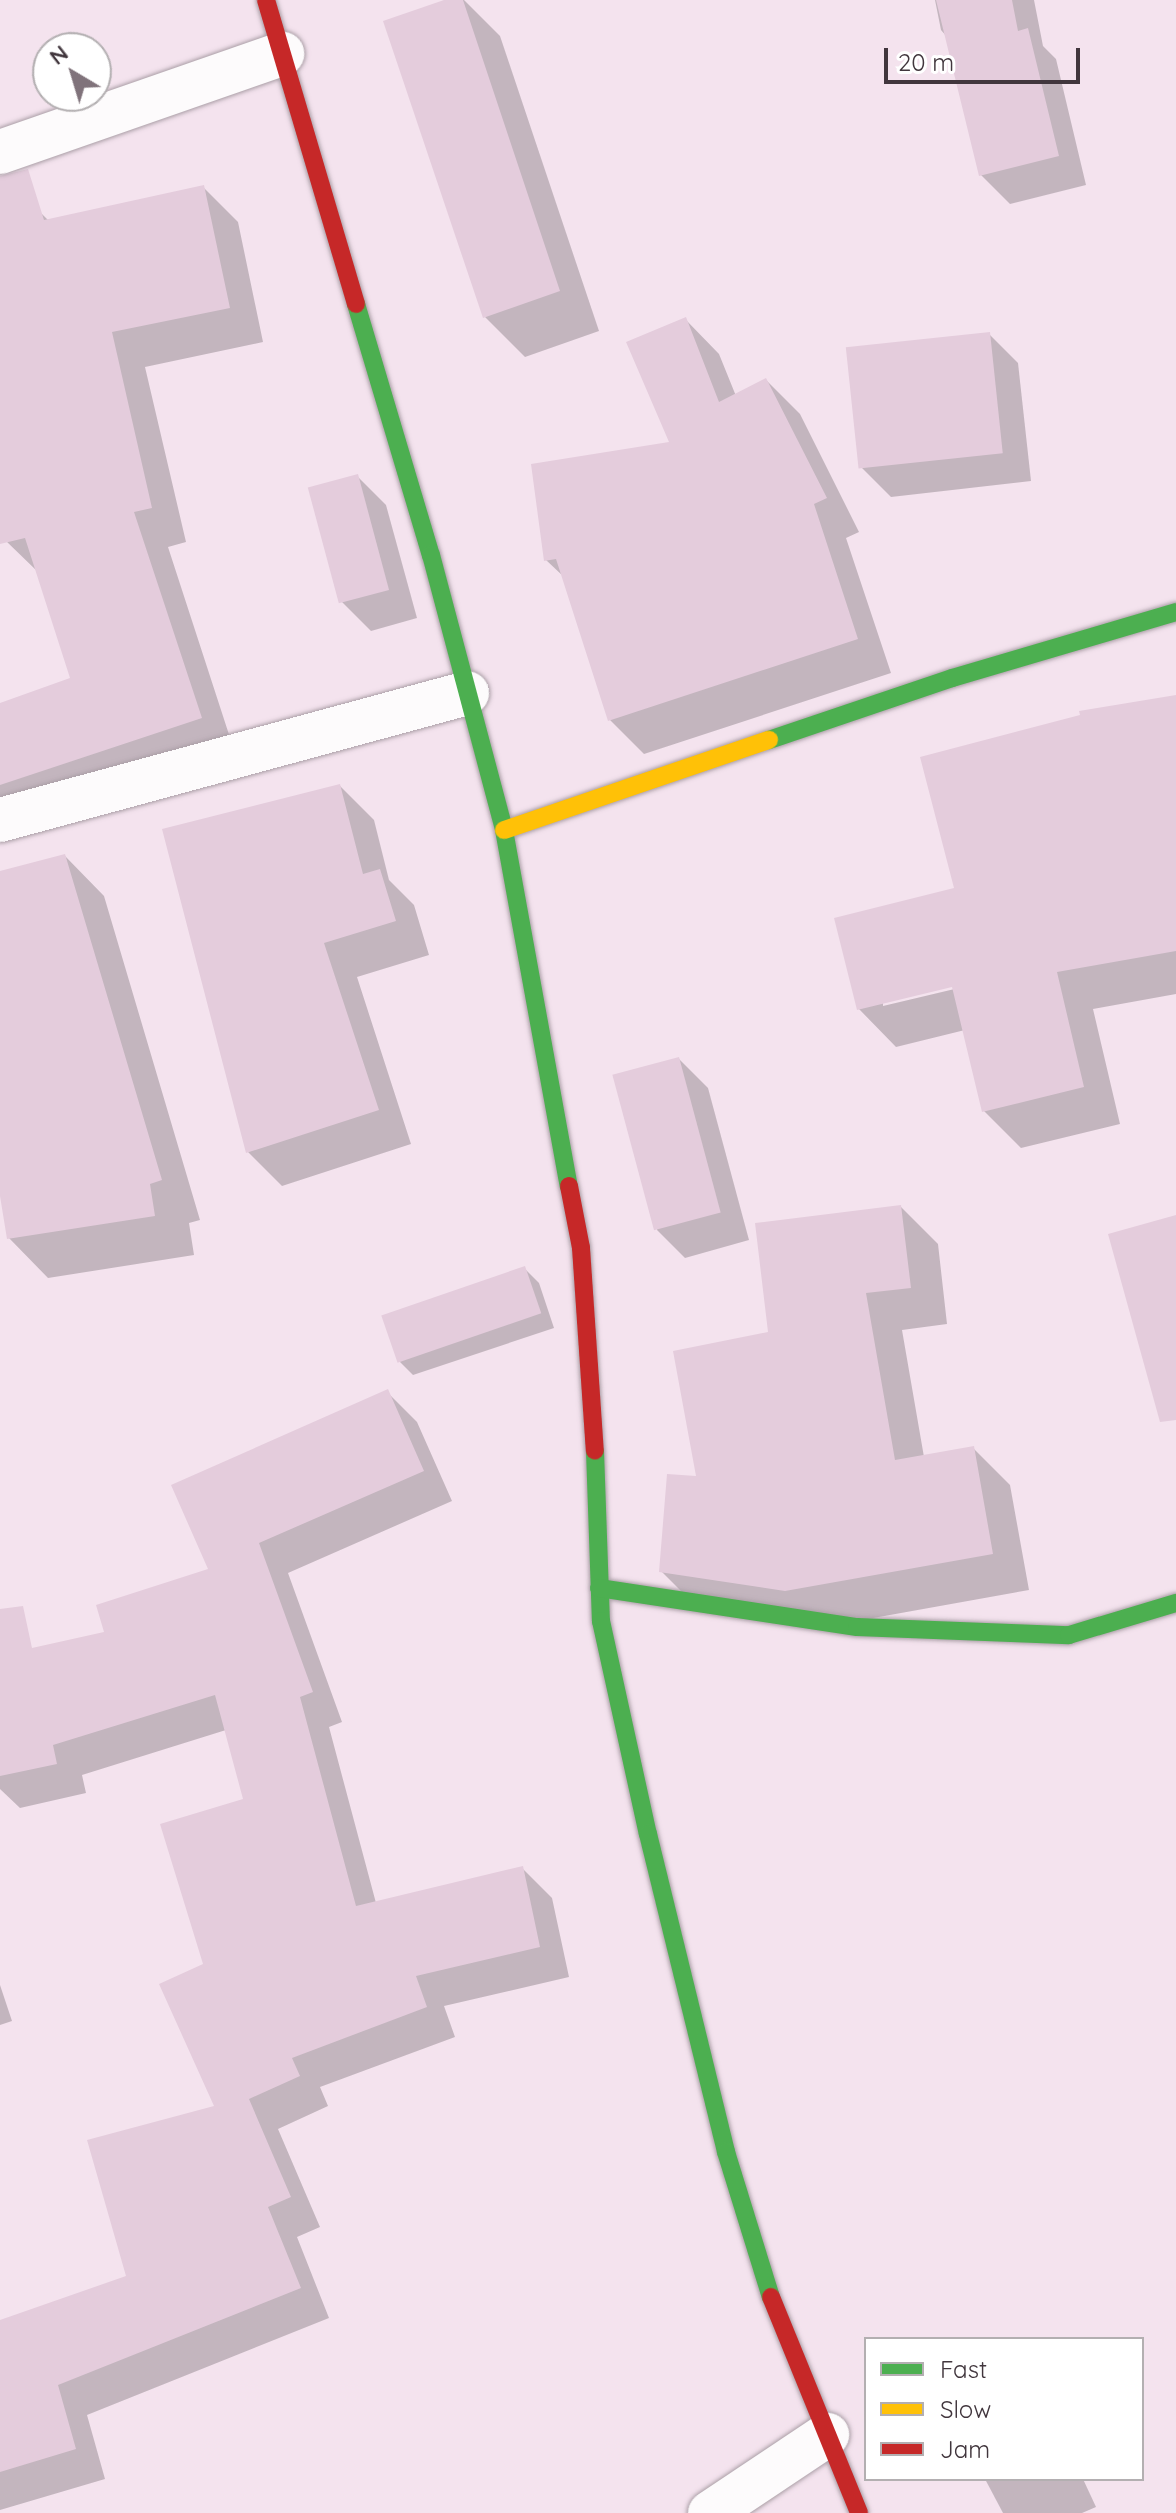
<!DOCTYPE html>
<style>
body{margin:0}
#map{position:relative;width:1176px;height:2513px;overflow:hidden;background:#f4e3ee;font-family:Quicksand,sans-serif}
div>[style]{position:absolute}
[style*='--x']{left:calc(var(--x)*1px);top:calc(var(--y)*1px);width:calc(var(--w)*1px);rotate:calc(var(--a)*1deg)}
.shadow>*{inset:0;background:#0003}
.building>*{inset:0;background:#e4ccdc;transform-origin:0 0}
.roads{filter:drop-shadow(0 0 2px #ab9fa7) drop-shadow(0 0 2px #ab9fa7)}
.street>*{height:44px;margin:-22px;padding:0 22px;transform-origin:22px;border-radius:22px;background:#fdfbfc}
.fast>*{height:18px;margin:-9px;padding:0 9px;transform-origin:9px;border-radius:9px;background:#4caf50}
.slow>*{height:18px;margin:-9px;padding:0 9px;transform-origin:9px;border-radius:9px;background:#ffc107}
.jam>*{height:18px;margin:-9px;padding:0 9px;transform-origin:9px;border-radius:9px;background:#c62828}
span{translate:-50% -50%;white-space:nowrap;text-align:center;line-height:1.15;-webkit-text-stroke:8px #fff;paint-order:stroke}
.legend{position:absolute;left:864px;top:2337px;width:280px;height:144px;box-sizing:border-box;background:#fff;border:2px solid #b3afb1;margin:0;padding:10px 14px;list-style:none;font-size:24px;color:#41363d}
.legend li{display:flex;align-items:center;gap:16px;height:40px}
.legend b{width:40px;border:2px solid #b3afb1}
.north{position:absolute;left:32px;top:32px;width:80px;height:80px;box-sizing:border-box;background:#fff;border:2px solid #b3afb1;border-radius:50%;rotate:322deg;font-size:22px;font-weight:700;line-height:32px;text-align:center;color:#41363d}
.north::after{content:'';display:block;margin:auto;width:28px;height:36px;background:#80737b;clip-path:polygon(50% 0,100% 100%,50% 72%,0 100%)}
.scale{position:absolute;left:884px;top:48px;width:196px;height:36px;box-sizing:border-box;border:4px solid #41363d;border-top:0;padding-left:10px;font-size:24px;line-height:28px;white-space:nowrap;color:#41363d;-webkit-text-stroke:6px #fff;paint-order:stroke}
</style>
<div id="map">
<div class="shadow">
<div style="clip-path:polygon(451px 0,464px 0,500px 36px,599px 331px,525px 357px,485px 317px)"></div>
<div style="clip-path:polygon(935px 0,1034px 0,1043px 46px,1056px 59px,1086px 185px,1010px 204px,981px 175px,947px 37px,941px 30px)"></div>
<div style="clip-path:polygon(204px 188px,238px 222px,263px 342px,145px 367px,186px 542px,168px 547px,235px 753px,0 831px,0 705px,73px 679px,38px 572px,6px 541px,0 543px,0 224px,40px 212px,49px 221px)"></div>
<div style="clip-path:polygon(686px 320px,719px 354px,736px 396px,766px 380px,800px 414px,859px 532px,846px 538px,891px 673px,644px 754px,610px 720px,564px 577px,546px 560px,672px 444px)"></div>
<div style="clip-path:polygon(989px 334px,1018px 363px,1031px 481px,891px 497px,862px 468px)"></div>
<div style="clip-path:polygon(357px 476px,386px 505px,417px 618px,371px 631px,342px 602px)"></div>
<div style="clip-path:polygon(evenodd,1176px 697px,1176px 994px,1093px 1009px,1120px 1124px,1021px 1148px,984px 1111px,965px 1030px,896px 1047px,859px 1009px,956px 890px,1176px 697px,962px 983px,963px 987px,883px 1006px,883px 1002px,962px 983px)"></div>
<div style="clip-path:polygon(340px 786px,374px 820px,389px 880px,414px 905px,429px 955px,357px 977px,411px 1144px,282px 1186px,248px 1152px)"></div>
<div style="clip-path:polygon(65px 856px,104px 896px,200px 1220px,189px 1223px,194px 1255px,48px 1278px,9px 1238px,0 1183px,0 873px)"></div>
<div style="clip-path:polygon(679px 1059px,708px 1088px,749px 1240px,685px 1258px,657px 1230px)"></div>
<div style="clip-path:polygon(901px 1207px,938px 1244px,947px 1324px,902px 1330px,924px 1457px,973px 1448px,1010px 1485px,1029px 1590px,823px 1627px,698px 1608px,661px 1571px,699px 1479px)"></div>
<div style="clip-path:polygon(524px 1268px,539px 1283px,554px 1328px,413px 1375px,398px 1360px)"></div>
<div style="clip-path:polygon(387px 1392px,417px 1422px,452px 1501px,288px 1573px,342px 1722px,329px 1727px,376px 1903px,522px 1868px,552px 1898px,569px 1977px,444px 2006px,455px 2037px,320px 2087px,328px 2106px,278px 2129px,320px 2227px,297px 2237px,329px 2318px,87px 2415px,105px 2479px,0 2510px,0 2322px,128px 2278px,216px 2107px,206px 1965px,245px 1800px,226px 1730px,82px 1775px,86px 1793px,20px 1808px,0 1789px,0 1657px,106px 1633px,211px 1571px)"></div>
<div style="clip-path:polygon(0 1985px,12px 2021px,0 2025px)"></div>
<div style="clip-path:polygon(985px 2479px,1083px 2479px,1096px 2507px,1082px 2513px,1003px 2513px)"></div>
</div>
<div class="building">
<div style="clip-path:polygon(444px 0,463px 0,560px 291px,483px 318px,383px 21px)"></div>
<div style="clip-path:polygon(936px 0,1012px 0,1018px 31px,1028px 28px,1059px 156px,979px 176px)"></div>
<div style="clip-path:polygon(28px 169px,44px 220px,204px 185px,230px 308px,112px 332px,152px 508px,134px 512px,202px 718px,0 785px,0 703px,70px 678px,25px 538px,0 544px,0 176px)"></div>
<div style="clip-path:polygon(686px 317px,719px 402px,766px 378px,827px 498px,814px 504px,858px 639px,608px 721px,556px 559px,544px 561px,531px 464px,669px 442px,626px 342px)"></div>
<div style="left:990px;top:332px;width:122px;height:145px;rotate:84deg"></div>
<div style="left:358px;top:474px;width:120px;height:52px;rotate:75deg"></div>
<div style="clip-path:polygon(1176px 695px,1176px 951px,1057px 972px,1084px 1087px,982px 1112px,952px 987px,857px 1010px,834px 918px,954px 888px,920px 757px,1080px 715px,1079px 711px)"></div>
<div style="clip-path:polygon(340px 784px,363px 874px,380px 869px,396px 921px,324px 943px,379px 1110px,246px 1153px,162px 829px)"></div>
<div style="clip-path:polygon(65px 854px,162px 1180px,150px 1184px,155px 1216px,7px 1239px,0 1196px,0 871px)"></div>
<div style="left:679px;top:1057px;width:161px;height:69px;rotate:75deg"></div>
<div style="clip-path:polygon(901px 1205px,911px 1288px,866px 1293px,895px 1460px,974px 1446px,993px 1554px,785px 1591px,659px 1572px,667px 1474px,696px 1476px,673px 1351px,768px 1332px,755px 1223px)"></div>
<div style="clip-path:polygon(1176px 1215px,1176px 1420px,1160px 1422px,1108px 1234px)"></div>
<div style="left:525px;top:1266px;width:50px;height:152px;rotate:71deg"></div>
<div style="clip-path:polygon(388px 1389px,424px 1471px,259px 1543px,313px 1692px,300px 1697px,356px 1906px,523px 1866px,540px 1947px,416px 1976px,427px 2007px,292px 2058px,300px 2076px,249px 2099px,291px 2197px,268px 2207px,301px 2288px,58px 2385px,76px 2449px,0 2472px,0 2320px,126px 2276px,87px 2140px,214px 2106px,159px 1984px,203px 1964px,160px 1824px,243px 1799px,215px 1695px,53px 1745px,57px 1764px,0 1776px,0 1609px,23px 1606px,32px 1648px,104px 1632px,96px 1605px,208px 1569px,171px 1485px)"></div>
</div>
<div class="roads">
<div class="street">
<div style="--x:0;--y:152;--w:299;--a:-19.2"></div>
<div style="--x:0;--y:820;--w:484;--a:-15.2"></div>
<div style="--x:710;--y:2513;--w:141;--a:-33.7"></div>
</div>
<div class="fast">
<div style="--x:356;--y:304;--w:262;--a:73.4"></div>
<div style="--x:431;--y:555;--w:285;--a:75.1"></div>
<div style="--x:504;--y:830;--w:362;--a:79.7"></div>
<div style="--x:769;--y:740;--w:193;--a:-18.7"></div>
<div style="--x:952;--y:678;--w:234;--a:-16.4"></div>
<div style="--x:595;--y:1451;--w:170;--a:88"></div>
<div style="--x:601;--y:1621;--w:218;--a:77.6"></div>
<div style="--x:648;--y:1834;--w:327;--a:76.2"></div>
<div style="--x:726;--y:2152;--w:152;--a:72.8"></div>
<div style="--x:599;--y:1588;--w:261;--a:8.6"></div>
<div style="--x:857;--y:1627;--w:212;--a:2.2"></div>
<div style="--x:1069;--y:1635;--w:112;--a:-16.7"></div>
</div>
<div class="slow">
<div style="--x:504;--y:830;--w:280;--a:-18.8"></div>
</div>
<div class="jam">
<div style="--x:266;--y:0;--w:317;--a:73.5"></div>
<div style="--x:569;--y:1186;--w:63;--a:79"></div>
<div style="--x:581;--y:1248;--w:203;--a:86.1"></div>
<div style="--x:771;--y:2297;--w:233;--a:67.8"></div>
</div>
</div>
<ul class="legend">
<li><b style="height:10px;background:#4caf50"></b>Fast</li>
<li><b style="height:10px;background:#ffc107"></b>Slow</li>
<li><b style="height:10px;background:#c62828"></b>Jam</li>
</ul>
<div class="north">N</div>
<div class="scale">20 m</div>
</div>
